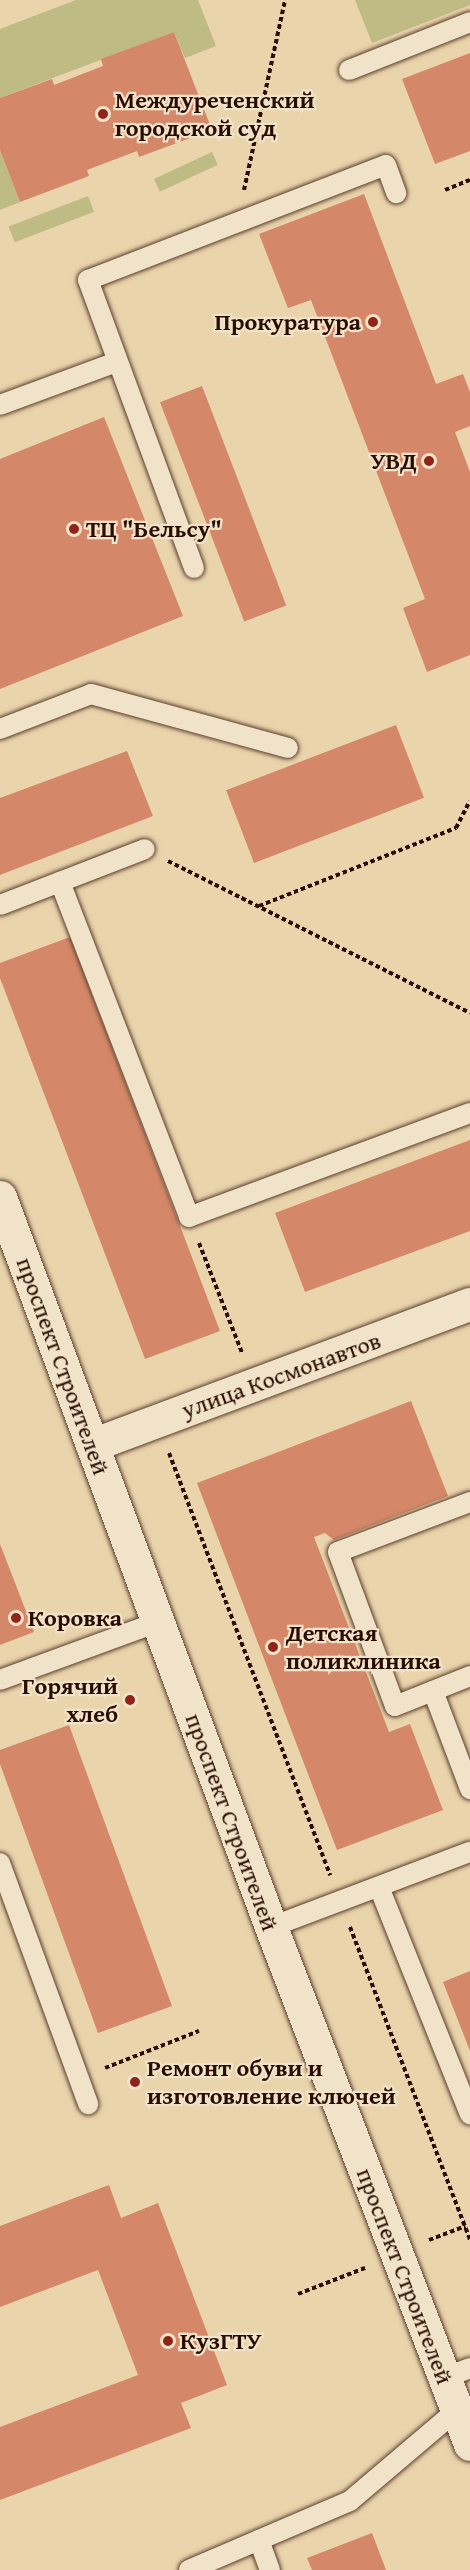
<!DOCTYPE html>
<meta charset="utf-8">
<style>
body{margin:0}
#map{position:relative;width:470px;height:2570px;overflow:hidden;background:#ead4ac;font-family:"Gentium Book Plus",serif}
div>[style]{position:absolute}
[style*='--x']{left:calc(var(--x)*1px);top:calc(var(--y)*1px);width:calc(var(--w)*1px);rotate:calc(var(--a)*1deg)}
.green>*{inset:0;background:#bfbb84;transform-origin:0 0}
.building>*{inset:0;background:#d48869;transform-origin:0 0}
.path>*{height:4px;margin-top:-2px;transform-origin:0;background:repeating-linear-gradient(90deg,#2a0c01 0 4.5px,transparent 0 7.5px)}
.roads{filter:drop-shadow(0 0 2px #5a3e2c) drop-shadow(0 0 2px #5a3e2c)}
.lane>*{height:20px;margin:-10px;padding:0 10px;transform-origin:10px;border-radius:10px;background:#f1e3c9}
.secondary>*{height:33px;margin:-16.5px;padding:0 16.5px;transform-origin:16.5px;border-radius:16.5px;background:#f1e3c9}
.dots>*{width:16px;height:16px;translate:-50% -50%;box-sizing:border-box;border:3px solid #f1e3c9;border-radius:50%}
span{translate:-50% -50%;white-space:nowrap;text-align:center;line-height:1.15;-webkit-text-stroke:4.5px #f1e3c9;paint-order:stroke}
.poi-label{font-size:24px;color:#2a0c01;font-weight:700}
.left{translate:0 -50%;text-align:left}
.right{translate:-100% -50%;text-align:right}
.street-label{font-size:24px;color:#2a0c01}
</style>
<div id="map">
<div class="green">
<div style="clip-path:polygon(76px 0,198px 0,216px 46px,185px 58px,174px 32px,0 98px,0 29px)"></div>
<div style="clip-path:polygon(355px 0,470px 0,470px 5px,372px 43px)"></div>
<div style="clip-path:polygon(0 150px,20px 202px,0 210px)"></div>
<div style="left:212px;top:152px;width:14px;height:64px;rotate:65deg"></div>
<div style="left:88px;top:196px;width:17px;height:85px;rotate:69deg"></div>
</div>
<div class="building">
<div style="clip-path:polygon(174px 32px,212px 130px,139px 157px,137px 151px,87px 170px,89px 176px,20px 202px,0 150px,0 98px,52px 79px,54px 85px,103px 66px,101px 59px)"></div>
<div style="clip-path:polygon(470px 53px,470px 151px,435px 164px,402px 79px)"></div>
<div style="clip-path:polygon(364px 194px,436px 384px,463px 374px,470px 392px,470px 426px,455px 432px,470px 472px,470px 655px,427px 672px,403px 608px,425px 599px,311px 300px,288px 308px,259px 234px)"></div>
<div style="left:202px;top:386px;width:235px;height:45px;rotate:69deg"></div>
<div style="clip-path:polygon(104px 417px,183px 616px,0 689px,0 459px)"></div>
<div style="left:396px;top:725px;width:78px;height:182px;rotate:69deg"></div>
<div style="clip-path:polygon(127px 751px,153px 816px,0 875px,0 798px)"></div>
<div style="clip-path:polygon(70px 937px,220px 1331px,145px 1359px,0 978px,0 963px)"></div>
<div style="clip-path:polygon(470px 1140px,470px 1231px,305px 1292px,275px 1213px)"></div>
<div style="clip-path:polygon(411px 1401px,448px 1496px,334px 1540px,325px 1533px,314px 1537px,389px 1732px,410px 1724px,443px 1810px,337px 1850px,197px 1483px)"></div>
<div style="clip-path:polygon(0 1544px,34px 1632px,0 1645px)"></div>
<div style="clip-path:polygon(69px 1725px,172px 2006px,98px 2033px,0 1764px,0 1750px)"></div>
<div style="clip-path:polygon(470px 1971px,470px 2051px,443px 1982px)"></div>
<div style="clip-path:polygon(109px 2185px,121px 2218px,158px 2203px,227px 2385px,181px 2403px,191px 2428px,0 2500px,0 2427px,138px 2375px,98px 2270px,0 2307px,0 2226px)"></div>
<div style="clip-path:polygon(372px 2533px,386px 2570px,312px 2570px,307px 2558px)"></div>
</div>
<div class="path">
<div style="--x:244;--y:190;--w:194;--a:-77.8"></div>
<div style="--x:445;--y:190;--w:27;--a:-22"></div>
<div style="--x:168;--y:861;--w:338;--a:26.7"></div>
<div style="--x:259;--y:906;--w:212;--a:-21.6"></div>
<div style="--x:456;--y:828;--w:30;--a:-63"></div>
<div style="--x:199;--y:1243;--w:118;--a:68.6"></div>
<div style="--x:169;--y:1453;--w:452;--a:69.1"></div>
<div style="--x:350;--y:1927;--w:335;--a:69"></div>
<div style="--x:105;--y:2068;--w:101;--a:-21.5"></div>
<div style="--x:429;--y:2240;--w:39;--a:-21"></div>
<div style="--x:298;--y:2294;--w:72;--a:-21.2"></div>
</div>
<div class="roads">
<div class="lane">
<div style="--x:349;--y:70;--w:130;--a:-21.6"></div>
<div style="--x:0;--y:405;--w:124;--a:-20.3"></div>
<div style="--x:194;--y:568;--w:307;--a:-110.2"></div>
<div style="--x:88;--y:280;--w:319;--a:-21.1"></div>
<div style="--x:386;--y:165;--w:30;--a:70"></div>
<div style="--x:0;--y:729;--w:97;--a:-21"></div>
<div style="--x:91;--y:694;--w:204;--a:15.3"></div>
<div style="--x:60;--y:882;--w:359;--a:68.9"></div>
<div style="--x:189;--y:1217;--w:300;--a:-20.3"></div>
<div style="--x:0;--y:905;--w:155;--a:-21.1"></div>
<div style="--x:470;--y:1502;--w:141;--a:159.3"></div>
<div style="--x:338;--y:1552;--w:164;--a:69.7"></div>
<div style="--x:395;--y:1706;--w:81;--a:-21.8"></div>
<div style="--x:0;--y:1680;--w:168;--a:-20.2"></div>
<div style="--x:433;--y:1691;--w:105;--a:69.3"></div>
<div style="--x:0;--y:1863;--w:257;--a:69.9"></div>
<div style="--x:379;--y:1887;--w:245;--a:68.2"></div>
<div style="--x:271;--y:1927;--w:213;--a:-20.7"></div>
<div style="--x:444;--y:2378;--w:28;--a:-21"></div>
<div style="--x:259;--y:2540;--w:32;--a:70"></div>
<div style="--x:189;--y:2570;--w:175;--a:-23.2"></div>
<div style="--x:350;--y:2501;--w:140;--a:-40.4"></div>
</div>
<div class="secondary">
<div style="--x:0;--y:1197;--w:779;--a:69.63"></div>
<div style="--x:271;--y:1927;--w:554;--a:68.95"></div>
<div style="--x:92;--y:1445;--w:403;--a:-20.5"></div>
</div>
</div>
<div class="dots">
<div style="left:103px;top:114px;background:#8f2418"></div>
<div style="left:373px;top:322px;background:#8f2418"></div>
<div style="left:429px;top:461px;background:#8f2418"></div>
<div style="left:74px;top:529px;background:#8f2418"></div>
<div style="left:16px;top:1618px;background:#8f2418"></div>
<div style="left:273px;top:1647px;background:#8f2418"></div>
<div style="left:130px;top:1700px;background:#8f2418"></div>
<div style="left:135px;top:2082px;background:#8f2418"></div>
<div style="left:168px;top:2341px;background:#8f2418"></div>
</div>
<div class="poi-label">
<span class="left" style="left:115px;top:114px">Междуреченский<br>городской суд</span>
<span class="right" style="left:361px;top:322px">Прокуратура</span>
<span class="right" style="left:417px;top:461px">УВД</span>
<span class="left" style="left:86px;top:529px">ТЦ "Бельсу"</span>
<span class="left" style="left:28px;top:1618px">Коровка</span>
<span class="left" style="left:286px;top:1647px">Детская<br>поликлиника</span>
<span class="right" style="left:118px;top:1700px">Горячий<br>хлеб</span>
<span class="left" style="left:147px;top:2082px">Ремонт обуви и<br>изготовление ключей</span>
<span class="left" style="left:180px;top:2341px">КузГТУ</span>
</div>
<div class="street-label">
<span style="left:63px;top:1366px;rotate:70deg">проспект Строителей</span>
<span style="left:281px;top:1375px;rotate:-20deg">улица Космонавтов</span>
<span style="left:232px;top:1822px;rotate:70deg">проспект Строителей</span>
<span style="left:405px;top:2276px;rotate:69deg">проспект Строителей</span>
</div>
</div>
